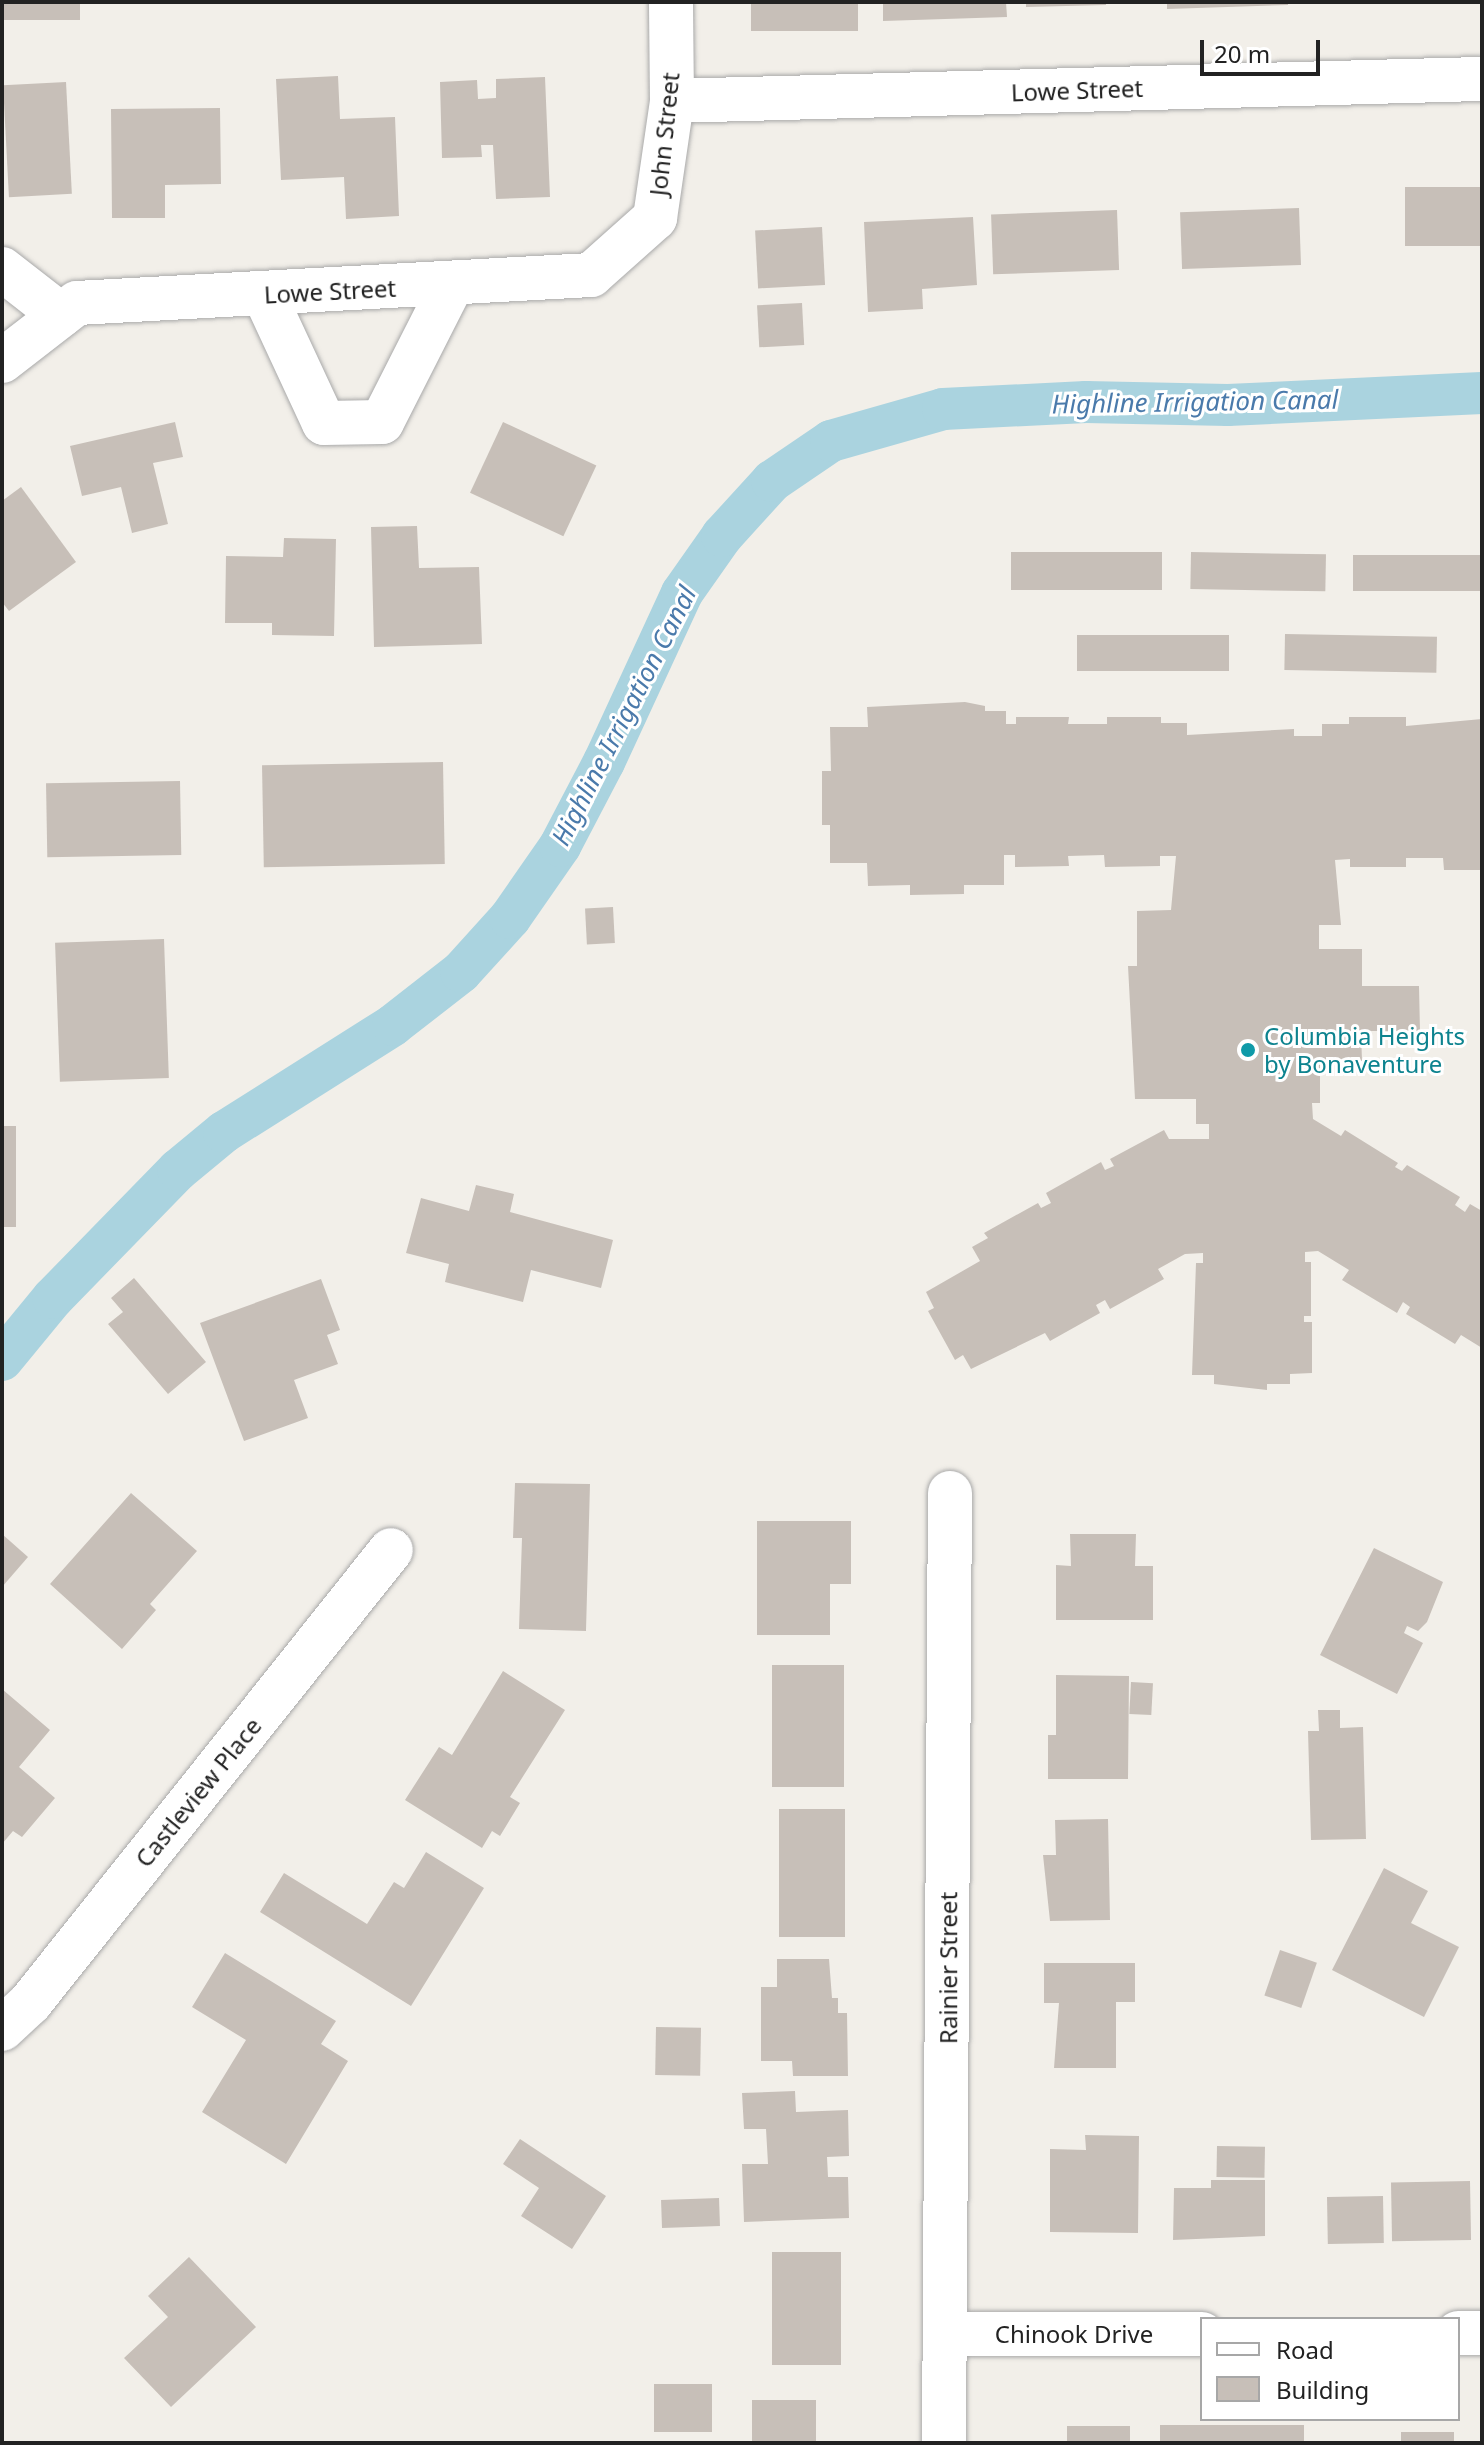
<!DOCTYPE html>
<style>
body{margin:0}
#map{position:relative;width:1484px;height:2445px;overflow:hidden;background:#f2efe9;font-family:"Noto Sans",sans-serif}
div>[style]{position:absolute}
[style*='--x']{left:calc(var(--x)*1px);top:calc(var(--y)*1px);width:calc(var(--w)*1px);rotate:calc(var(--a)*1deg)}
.canal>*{height:42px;margin:-21px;padding:0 21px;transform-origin:21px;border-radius:21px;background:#aad3df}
.building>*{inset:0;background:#c7bfb8;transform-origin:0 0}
.roads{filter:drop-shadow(0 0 2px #a9a9a9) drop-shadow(0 0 2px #a9a9a9)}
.minor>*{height:44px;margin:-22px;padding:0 22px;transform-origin:22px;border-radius:22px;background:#fff}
.dots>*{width:22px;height:22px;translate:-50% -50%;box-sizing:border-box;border:4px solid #fff;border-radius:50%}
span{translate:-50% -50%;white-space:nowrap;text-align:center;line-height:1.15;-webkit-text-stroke:6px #fff;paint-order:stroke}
.street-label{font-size:24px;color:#222}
.culture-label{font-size:24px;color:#0d838f}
.left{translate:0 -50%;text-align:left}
.water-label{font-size:26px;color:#4a7aab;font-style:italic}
.frame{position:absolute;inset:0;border:4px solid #222;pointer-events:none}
.legend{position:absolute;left:1200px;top:2317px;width:260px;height:104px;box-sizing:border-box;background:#fff;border:2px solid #a7a7a7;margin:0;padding:10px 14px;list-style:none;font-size:24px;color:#222}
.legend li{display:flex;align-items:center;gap:16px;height:40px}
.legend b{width:40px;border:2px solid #a7a7a7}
.scale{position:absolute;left:1200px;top:40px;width:120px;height:36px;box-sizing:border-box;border:4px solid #222;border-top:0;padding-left:10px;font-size:24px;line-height:28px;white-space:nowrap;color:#222;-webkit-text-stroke:6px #fff;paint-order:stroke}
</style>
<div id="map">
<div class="canal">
<div style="--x:2;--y:1360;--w:80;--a:-50.6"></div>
<div style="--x:53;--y:1298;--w:179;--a:-45.7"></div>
<div style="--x:178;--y:1170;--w:60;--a:-39.6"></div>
<div style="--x:224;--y:1132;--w:200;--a:-32.3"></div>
<div style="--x:393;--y:1025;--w:86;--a:-37.9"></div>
<div style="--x:461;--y:972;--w:73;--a:-47.8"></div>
<div style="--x:510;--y:918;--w:88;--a:-55.2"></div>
<div style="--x:560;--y:846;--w:95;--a:-62.4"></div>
<div style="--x:604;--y:762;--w:186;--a:-65.2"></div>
<div style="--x:682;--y:593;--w:70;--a:-54.9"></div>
<div style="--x:722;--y:536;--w:74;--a:-47.7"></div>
<div style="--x:772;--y:481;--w:71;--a:-34.1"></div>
<div style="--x:831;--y:441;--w:116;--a:-15.9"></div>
<div style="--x:943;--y:409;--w:143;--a:-2.8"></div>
<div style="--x:1086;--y:402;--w:142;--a:1.2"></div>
<div style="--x:1228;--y:405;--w:254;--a:-2.7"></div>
</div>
<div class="building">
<div style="left:2px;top:2px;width:78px;height:18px"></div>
<div style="left:751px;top:2px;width:107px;height:29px"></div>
<div style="clip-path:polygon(883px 2px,1006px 2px,1007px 17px,883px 21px)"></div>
<div style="clip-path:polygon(1026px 2px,1106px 2px,1106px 5px,1026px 7px)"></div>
<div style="clip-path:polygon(1167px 2px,1288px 2px,1288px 5px,1167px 9px)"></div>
<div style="clip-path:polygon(338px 76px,340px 119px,395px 117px,399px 216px,346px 219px,344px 177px,281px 180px,276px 79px)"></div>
<div style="clip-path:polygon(545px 77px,550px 197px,496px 199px,493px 145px,481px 145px,482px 157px,442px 158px,440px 82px,477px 80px,478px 99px,496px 98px,496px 79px)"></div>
<div style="left:66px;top:82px;width:112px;height:63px;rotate:87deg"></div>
<div style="clip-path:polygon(220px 108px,221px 184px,165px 185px,165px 218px,112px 218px,111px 109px)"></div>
<div style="left:1482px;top:187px;width:59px;height:77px;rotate:90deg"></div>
<div style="left:1299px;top:208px;width:57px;height:119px;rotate:88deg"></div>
<div style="left:1117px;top:210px;width:60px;height:126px;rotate:88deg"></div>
<div style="clip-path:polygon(973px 217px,977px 285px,922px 289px,923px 309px,868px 312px,864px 222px)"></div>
<div style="left:822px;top:227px;width:58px;height:67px;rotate:87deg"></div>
<div style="left:802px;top:303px;width:42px;height:45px;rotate:87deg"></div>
<div style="clip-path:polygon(175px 422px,183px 457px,153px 463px,168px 524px,132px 533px,121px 487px,82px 496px,70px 446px)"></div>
<div style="left:503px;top:422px;width:103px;height:78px;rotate:25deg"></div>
<div style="clip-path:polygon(21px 487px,76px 562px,9px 611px,2px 602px,2px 501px)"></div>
<div style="clip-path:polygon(417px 526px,419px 568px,479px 567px,482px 644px,374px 647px,371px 527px)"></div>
<div style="clip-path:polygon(284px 538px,336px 539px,334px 636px,272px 635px,272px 623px,225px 623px,226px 556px,283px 557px)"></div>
<div style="left:1011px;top:552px;width:151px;height:38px"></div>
<div style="left:1191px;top:552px;width:135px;height:37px;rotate:1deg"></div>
<div style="left:1353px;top:555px;width:129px;height:36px"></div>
<div style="left:1285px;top:634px;width:152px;height:36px;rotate:1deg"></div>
<div style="left:1077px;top:635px;width:152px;height:36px"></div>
<div style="clip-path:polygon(965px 702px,985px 706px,985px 711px,1006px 711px,1006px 724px,1016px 724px,1016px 717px,1069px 717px,1068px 724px,1107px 724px,1107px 717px,1161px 717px,1161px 723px,1187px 723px,1187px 735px,1294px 729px,1294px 736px,1322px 736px,1322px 724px,1349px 724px,1349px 717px,1406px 717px,1406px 726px,1482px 719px,1482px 870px,1444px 870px,1443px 858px,1406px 858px,1406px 867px,1350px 867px,1350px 859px,1335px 860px,1341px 925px,1319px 925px,1319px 949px,1362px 949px,1362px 986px,1419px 986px,1420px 1031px,1361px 1031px,1362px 1061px,1320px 1061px,1320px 1103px,1312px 1103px,1313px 1119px,1341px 1136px,1345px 1130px,1398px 1163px,1395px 1167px,1402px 1171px,1407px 1165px,1460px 1197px,1455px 1205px,1465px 1212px,1470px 1204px,1482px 1211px,1482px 1348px,1461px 1335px,1455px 1344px,1406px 1314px,1410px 1307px,1403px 1302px,1397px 1313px,1342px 1280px,1349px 1270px,1318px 1251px,1305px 1252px,1305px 1262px,1311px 1262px,1311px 1316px,1304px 1316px,1304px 1322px,1312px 1322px,1312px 1373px,1290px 1374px,1290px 1384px,1267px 1384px,1267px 1390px,1214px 1384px,1214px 1375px,1192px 1375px,1196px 1263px,1203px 1263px,1203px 1253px,1185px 1254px,1158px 1269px,1164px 1279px,1110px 1309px,1105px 1300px,1096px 1305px,1100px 1313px,1050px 1341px,1045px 1333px,971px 1369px,963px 1355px,955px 1360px,928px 1311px,934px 1308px,926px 1292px,980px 1261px,972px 1247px,988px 1238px,984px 1233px,1038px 1203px,1041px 1208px,1051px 1203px,1046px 1193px,1101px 1162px,1105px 1170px,1114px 1166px,1110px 1159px,1164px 1130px,1169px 1139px,1209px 1139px,1209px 1124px,1196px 1124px,1196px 1099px,1135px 1099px,1128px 966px,1137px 966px,1137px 911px,1171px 910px,1176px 856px,1160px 856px,1160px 866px,1105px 867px,1104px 855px,1068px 856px,1069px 866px,1015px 867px,1015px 855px,1004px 855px,1004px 885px,964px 885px,964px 894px,910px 895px,910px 885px,868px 886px,867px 863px,830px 863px,830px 825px,822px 825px,822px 771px,831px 771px,830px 727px,868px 727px,867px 707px)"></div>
<div style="left:443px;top:762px;width:102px;height:181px;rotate:89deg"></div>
<div style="left:180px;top:781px;width:74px;height:134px;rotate:89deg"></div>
<div style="left:613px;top:907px;width:36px;height:28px;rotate:87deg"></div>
<div style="left:164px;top:939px;width:139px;height:109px;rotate:88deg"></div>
<div style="left:2px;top:1126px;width:14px;height:101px"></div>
<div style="clip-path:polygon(476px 1185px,514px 1194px,510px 1212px,613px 1240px,601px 1288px,531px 1270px,523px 1302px,445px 1282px,449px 1264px,406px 1253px,421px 1198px,469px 1211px)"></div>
<div style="clip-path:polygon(134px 1278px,206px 1362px,168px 1394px,108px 1324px,123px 1312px,111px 1298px)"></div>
<div style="clip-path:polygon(321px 1279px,340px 1330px,327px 1335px,338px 1364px,294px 1380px,308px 1418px,244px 1441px,200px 1323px)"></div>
<div style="clip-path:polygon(515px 1483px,590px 1484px,586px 1631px,519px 1629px,522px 1538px,513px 1538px)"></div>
<div style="clip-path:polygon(131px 1493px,197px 1551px,150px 1604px,156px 1610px,122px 1649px,50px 1584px)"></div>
<div style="clip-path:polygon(757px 1521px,851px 1521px,851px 1584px,830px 1584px,830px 1635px,757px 1635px)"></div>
<div style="clip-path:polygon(2px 1534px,28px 1557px,2px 1587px)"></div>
<div style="clip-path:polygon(1070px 1534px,1136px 1534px,1135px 1566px,1153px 1566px,1153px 1620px,1056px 1620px,1056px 1565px,1071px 1566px)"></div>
<div style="clip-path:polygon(1374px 1548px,1443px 1582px,1427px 1622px,1418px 1631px,1407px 1626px,1404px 1633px,1423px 1643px,1397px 1694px,1320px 1655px)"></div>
<div style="left:772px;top:1665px;width:72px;height:122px"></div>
<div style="clip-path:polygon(503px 1671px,565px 1710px,510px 1797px,520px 1803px,500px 1836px,492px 1831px,482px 1848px,405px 1800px,439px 1747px,452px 1755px)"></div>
<div style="clip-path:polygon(1056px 1675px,1129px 1676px,1128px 1779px,1048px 1779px,1048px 1735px,1056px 1735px)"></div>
<div style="left:1131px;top:1682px;width:22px;height:32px;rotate:3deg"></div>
<div style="clip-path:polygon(2px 1689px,50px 1730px,19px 1767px,55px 1798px,22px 1837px,13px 1831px,2px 1844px)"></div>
<div style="clip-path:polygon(1318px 1710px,1340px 1710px,1340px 1728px,1363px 1727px,1366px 1839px,1311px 1840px,1308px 1731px,1319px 1731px)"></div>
<div style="left:779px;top:1809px;width:66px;height:128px"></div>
<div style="clip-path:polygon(1108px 1819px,1110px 1920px,1050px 1921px,1043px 1855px,1056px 1855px,1055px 1820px)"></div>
<div style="clip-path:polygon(426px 1852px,484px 1888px,411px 2006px,260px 1912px,284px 1873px,367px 1924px,394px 1882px,404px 1888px)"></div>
<div style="clip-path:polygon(1384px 1868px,1428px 1891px,1411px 1923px,1459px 1947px,1424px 2017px,1332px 1970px)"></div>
<div style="left:1280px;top:1950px;width:39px;height:48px;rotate:19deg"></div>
<div style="clip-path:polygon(225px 1953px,336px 2021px,321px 2044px,348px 2061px,286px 2164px,202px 2112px,246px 2040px,192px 2007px)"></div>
<div style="clip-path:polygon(777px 1959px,829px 1959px,832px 1998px,838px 1998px,838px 2013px,847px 2013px,848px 2076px,793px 2076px,792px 2061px,761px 2061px,761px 1987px,777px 1987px)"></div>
<div style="clip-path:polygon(1044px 1963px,1135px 1963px,1135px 2002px,1116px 2002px,1116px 2068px,1054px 2068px,1059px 2003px,1044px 2003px)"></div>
<div style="left:656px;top:2027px;width:45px;height:48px;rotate:1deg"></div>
<div style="clip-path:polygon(795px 2091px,796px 2112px,848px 2110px,849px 2156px,827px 2157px,828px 2177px,848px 2177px,849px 2218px,744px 2222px,742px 2164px,768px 2164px,766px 2129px,744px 2129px,742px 2093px)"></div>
<div style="clip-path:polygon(1085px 2135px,1139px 2136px,1138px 2233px,1050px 2232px,1050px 2149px,1086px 2150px)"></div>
<div style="clip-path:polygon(520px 2139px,606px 2196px,572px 2249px,521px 2216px,539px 2188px,503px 2164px)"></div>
<div style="left:1217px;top:2146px;width:48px;height:31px;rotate:1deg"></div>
<div style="clip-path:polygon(1211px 2180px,1265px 2180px,1265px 2236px,1173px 2240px,1174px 2188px,1211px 2188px)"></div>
<div style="left:1470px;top:2181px;width:59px;height:79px;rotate:89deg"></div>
<div style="left:1383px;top:2196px;width:47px;height:56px;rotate:89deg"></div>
<div style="left:719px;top:2198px;width:28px;height:58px;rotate:88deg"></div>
<div style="left:772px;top:2252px;width:69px;height:113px"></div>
<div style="clip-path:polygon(189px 2257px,256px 2327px,171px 2407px,124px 2358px,168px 2317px,148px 2296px)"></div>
<div style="left:654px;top:2384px;width:58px;height:48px"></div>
<div style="left:752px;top:2400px;width:64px;height:43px"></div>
<div style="left:1160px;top:2425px;width:144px;height:18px"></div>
<div style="left:1067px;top:2426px;width:63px;height:17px"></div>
<div style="left:1401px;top:2432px;width:53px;height:11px"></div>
</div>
<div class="roads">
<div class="minor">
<div style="--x:672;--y:101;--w:810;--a:-1.56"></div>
<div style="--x:2;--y:269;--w:75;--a:37.9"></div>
<div style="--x:264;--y:294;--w:142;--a:65.1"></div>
<div style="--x:324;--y:423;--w:58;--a:-1"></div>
<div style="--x:382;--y:422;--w:155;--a:-63.1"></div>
<div style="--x:2;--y:361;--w:95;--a:-37.7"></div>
<div style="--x:77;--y:303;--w:515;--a:-3.12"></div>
<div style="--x:591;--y:275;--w:86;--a:-41.7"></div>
<div style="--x:655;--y:218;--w:118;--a:-81.7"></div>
<div style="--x:672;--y:101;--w:99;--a:-90.6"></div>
<div style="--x:2;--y:2029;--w:38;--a:-43"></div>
<div style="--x:30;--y:2003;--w:579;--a:-51.45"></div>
<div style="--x:1458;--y:2333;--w:24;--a:0"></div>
<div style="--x:946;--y:2334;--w:256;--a:0"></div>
<div style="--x:944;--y:2443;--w:950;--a:-89.64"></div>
</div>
</div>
<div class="dots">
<div style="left:1248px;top:1050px;background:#0f9aa8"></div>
</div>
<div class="street-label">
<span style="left:1077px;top:90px;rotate:-2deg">Lowe Street</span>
<span style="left:664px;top:134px;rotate:-84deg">John Street</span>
<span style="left:330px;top:291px;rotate:-3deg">Lowe Street</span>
<span style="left:198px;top:1792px;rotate:-51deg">Castleview Place</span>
<span style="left:948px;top:1968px;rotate:-90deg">Rainier Street</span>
<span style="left:1074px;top:2334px">Chinook Drive</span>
</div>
<div class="culture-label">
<span class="left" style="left:1264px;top:1050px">Columbia Heights<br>by Bonaventure</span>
</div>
<div class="water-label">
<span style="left:1195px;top:402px;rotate:-1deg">Highline Irrigation Canal</span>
<span style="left:624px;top:716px;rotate:-63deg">Highline Irrigation Canal</span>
</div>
<div class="frame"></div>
<ul class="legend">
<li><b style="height:10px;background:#fff"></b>Road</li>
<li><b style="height:22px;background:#c7bfb8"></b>Building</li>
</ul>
<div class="scale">20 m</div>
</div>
